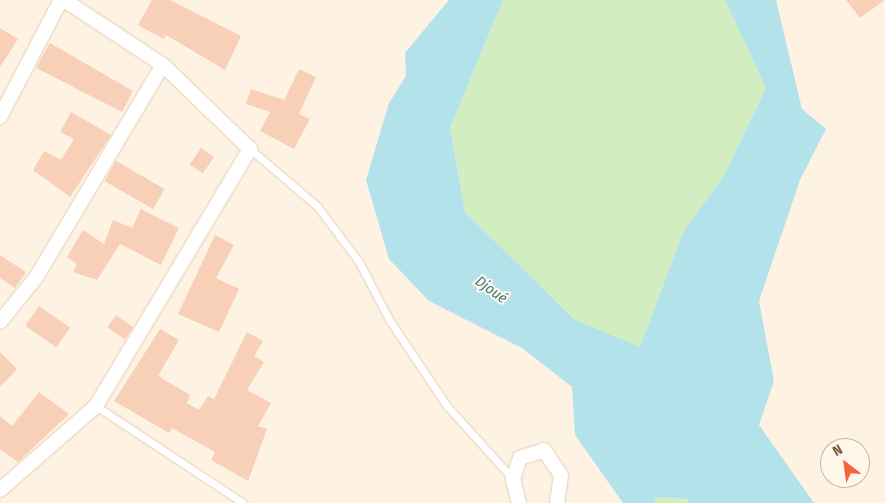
<!DOCTYPE html>
<meta charset="utf-8">
<style>
body{margin:0}
#map{position:relative;width:885px;height:503px;overflow:hidden;background:#fef3e2;font-family:"Fira Sans Condensed",sans-serif}
div>[style]{position:absolute}
[style*='--x']{left:calc(var(--x)*1px);top:calc(var(--y)*1px);width:calc(var(--w)*1px);rotate:calc(var(--a)*1deg)}
.green>*{inset:0;background:#d2edbf}
.water>*{inset:0;background:#b4e2ea}
.building>*{inset:0;background:#f7d0b7;transform-origin:0 0}
.roads{filter:drop-shadow(0 0 1px #e4cfbd) drop-shadow(0 0 1px #e4cfbd)}
.lane>*{height:7px;margin:-3.5px;padding:0 3.5px;transform-origin:3.5px;border-radius:3.5px;background:#fff}
.street>*{height:14px;margin:-7px;padding:0 7px;transform-origin:7px;border-radius:7px;background:#fff}
span{translate:-50% -50%;white-space:nowrap;text-align:center;line-height:1.15;-webkit-text-stroke:4px #fff7ea;paint-order:stroke}
.water-label{font-size:15px;color:#3b7b87;font-style:italic}
.north{position:absolute;left:820px;top:438px;width:50px;height:50px;box-sizing:border-box;background:#fff7ea;border:1px solid #c9b7a8;border-radius:50%;rotate:330deg;font-size:14px;font-weight:700;line-height:20px;text-align:center;color:#795846}
.north::after{content:'';display:block;margin:auto;width:18px;height:22px;background:#f5643b;clip-path:polygon(50% 0,100% 100%,50% 72%,0 100%)}
</style>
<div id="map">
<div class="green">
<div style="clip-path:polygon(503px 0,725px 0,766px 88px,723px 177px,683px 232px,640px 347px,574px 319px,465px 212px,450px 128px)"></div>
<div style="clip-path:polygon(655px 497px,689px 499px,689px 503px,655px 503px)"></div>
</div>
<div class="water">
<div style="clip-path:polygon(449px 0,503px 0,450px 128px,465px 212px,574px 319px,640px 347px,683px 232px,723px 177px,766px 88px,725px 0,776px 0,802px 109px,826px 129px,800px 180px,759px 301px,774px 381px,759px 425px,814px 503px,689px 503px,688px 499px,655px 497px,655px 503px,623px 503px,575px 435px,572px 387px,522px 348px,429px 301px,389px 259px,366px 180px,389px 103px,406px 76px,405px 53px)"></div>
</div>
<div class="building">
<div style="clip-path:polygon(152px 0,170px 0,241px 36px,225px 70px,166px 35px,164px 39px,138px 25px)"></div>
<div style="clip-path:polygon(846px 0,885px 0,860px 18px)"></div>
<div style="clip-path:polygon(0 28px,18px 39px,0 67px)"></div>
<div style="clip-path:polygon(50px 43px,133px 91px,122px 112px,36px 68px)"></div>
<div style="clip-path:polygon(299px 69px,316px 77px,299px 114px,310px 119px,294px 149px,260px 131px,270px 112px,246px 104px,251px 89px,284px 100px)"></div>
<div style="clip-path:polygon(71px 112px,111px 135px,70px 197px,33px 170px,44px 151px,61px 160px,74px 139px,60px 132px)"></div>
<div style="left:201px;top:148px;width:16px;height:20px;rotate:35deg"></div>
<div style="left:116px;top:161px;width:56px;height:23px;rotate:30deg"></div>
<div style="clip-path:polygon(141px 209px,179px 228px,161px 265px,120px 244px,97px 280px,73px 272px,77px 264px,67px 257px,83px 230px,104px 244px,113px 220px,132px 228px)"></div>
<div style="clip-path:polygon(215px 235px,234px 245px,216px 278px,239px 289px,219px 332px,178px 314px)"></div>
<div style="clip-path:polygon(0 255px,26px 272px,15px 288px,0 278px)"></div>
<div style="left:39px;top:306px;width:38px;height:24px;rotate:35deg"></div>
<div style="left:116px;top:315px;width:21px;height:15px;rotate:35deg"></div>
<div style="clip-path:polygon(160px 329px,179px 340px,158px 376px,190px 395px,187px 403px,199px 410px,208px 396px,214px 399px,247px 332px,263px 341px,254px 356px,264px 362px,247px 390px,271px 403px,258px 426px,267px 429px,248px 481px,211px 460px,215px 452px,172px 428px,169px 433px,114px 401px)"></div>
<div style="clip-path:polygon(0 352px,17px 369px,0 387px)"></div>
<div style="clip-path:polygon(39px 392px,69px 414px,18px 462px,0 449px,0 416px,12px 426px)"></div>
</div>
<div class="roads">
<div class="lane">
<div style="--x:250;--y:149;--w:88;--a:40.4"></div>
<div style="--x:317;--y:206;--w:70;--a:53.1"></div>
<div style="--x:359;--y:262;--w:67;--a:62.3"></div>
<div style="--x:390;--y:321;--w:102;--a:56.2"></div>
<div style="--x:447;--y:406;--w:98;--a:47.9"></div>
<div style="--x:96;--y:406;--w:176;--a:33.4"></div>
</div>
<div class="street">
<div style="--x:0;--y:117;--w:132;--a:-62.5"></div>
<div style="--x:0;--y:322;--w:59;--a:-51.2"></div>
<div style="--x:37;--y:276;--w:246;--a:-59.2"></div>
<div style="--x:0;--y:490;--w:128;--a:-41.2"></div>
<div style="--x:96;--y:406;--w:300;--a:-59.1"></div>
<div style="--x:250;--y:149;--w:121;--a:-136"></div>
<div style="--x:163;--y:65;--w:118;--a:-146.7"></div>
<div style="--x:519;--y:503;--w:25;--a:-104"></div>
<div style="--x:513;--y:479;--w:22;--a:-72"></div>
<div style="--x:520;--y:458;--w:25;--a:-18"></div>
<div style="--x:544;--y:450;--w:30;--a:56"></div>
<div style="--x:561;--y:475;--w:28;--a:98"></div>
</div>
</div>
<div class="water-label">
<span style="left:491px;top:290px;rotate:36deg">Djoué</span>
</div>
<div class="north">N</div>
</div>
